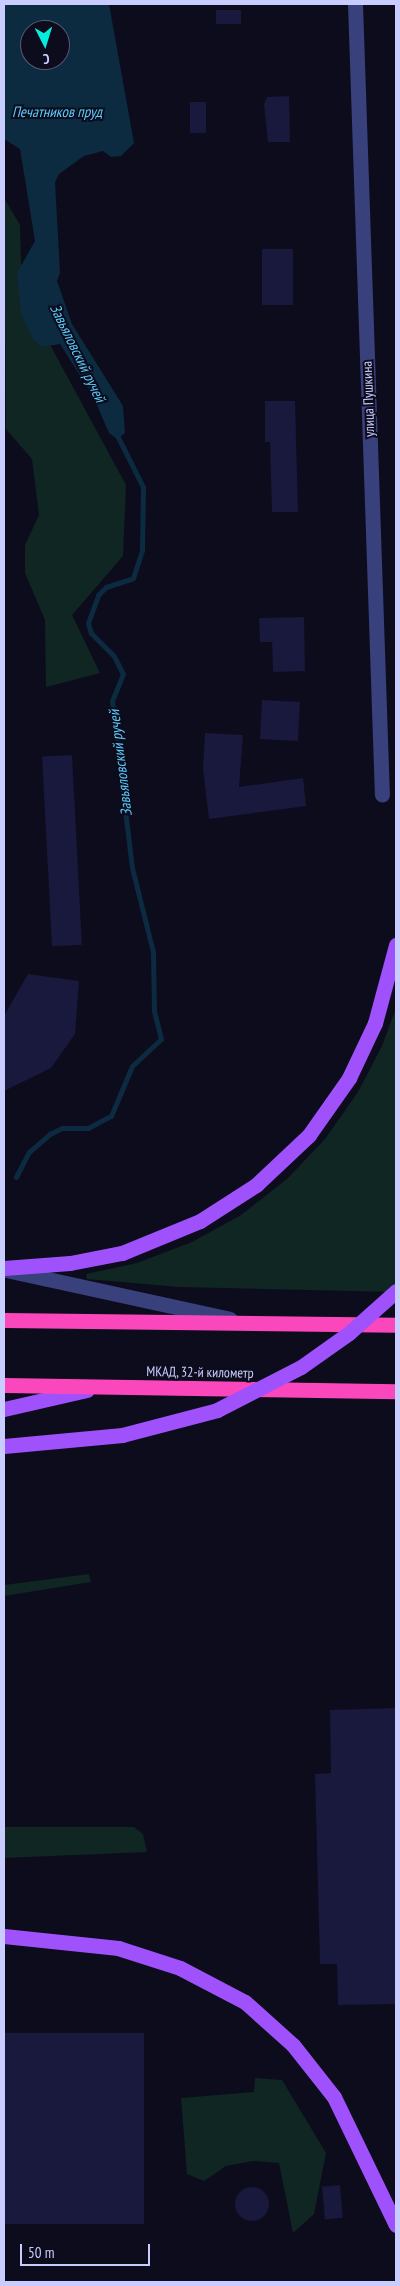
<!DOCTYPE html>
<meta charset="utf-8">
<style>
body{margin:0}
#map{position:relative;width:400px;height:2286px;overflow:hidden;background:#0c0c1d;font-family:"PT Sans Narrow",sans-serif}
div>[style]{position:absolute}
[style*='--x']{left:calc(var(--x)*1px);top:calc(var(--y)*1px);width:calc(var(--w)*1px);rotate:calc(var(--a)*1deg)}
.green>*{inset:0;background:#0f2622}
.water>*{inset:0;background:#0c2a40}
.stream>*{height:5px;margin:-2.5px;padding:0 2.5px;transform-origin:2.5px;border-radius:2.5px;background:#0c2a40}
.building>*{inset:0;background:#19183d;transform-origin:0 0}
.round{border-radius:50%}
.minor>*{height:15px;margin:-7.5px;padding:0 7.5px;transform-origin:7.5px;border-radius:7.5px;background:#38417b}
.major>*{height:15px;margin:-7.5px;padding:0 7.5px;transform-origin:7.5px;border-radius:7.5px;background:#9f52fb}
.highway>*{height:15px;margin:-7.5px;padding:0 7.5px;transform-origin:7.5px;border-radius:7.5px;background:#fb47bc}
.major-bridge>*{height:15px;margin:-7.5px;padding:0 7.5px;transform-origin:7.5px;border-radius:7.5px;background:#9f52fb}
span{translate:-50% -50%;white-space:nowrap;text-align:center;line-height:1.15;-webkit-text-stroke:4px #0c0c1d;paint-order:stroke}
.street-label{font-size:14px;color:#c9ccfe}
.water-label{font-size:15px;color:#59ccfb;font-style:italic}
.frame{position:absolute;inset:0;border:5px solid #c9ccfe;pointer-events:none}
.north{position:absolute;left:20px;top:20px;width:50px;height:50px;box-sizing:border-box;background:#0c0c1d;border:1px solid #585977;border-radius:50%;rotate:175deg;font-size:14px;font-weight:700;line-height:20px;text-align:center;color:#c9ccfe}
.north::after{content:'';display:block;margin:auto;width:18px;height:22px;background:#05eddc;clip-path:polygon(50% 0,100% 100%,50% 72%,0 100%)}
.scale{position:absolute;left:20px;top:2244px;width:130px;height:22px;box-sizing:border-box;border:2px solid #c9ccfe;border-top:0;padding-left:6px;font-size:15px;line-height:18px;white-space:nowrap;color:#c9ccfe;-webkit-text-stroke:4px #0c0c1d;paint-order:stroke}
</style>
<div id="map">
<div class="green">
<div style="clip-path:polygon(4px 198px,20px 225px,22px 293px,126px 485px,123px 556px,72px 615px,100px 673px,46px 687px,45px 620px,25px 573px,25px 545px,39px 515px,32px 459px,6px 429px)"></div>
<div style="clip-path:polygon(396px 1008px,396px 1292px,179px 1287px,87px 1279px,86px 1274px,137px 1263px,192px 1242px,241px 1215px,287px 1179px,325px 1139px,358px 1092px,382px 1046px)"></div>
<div style="clip-path:polygon(89px 1574px,91px 1582px,4px 1596px,4px 1585px)"></div>
<div style="clip-path:polygon(4px 1827px,134px 1827px,143px 1834px,147px 1852px,4px 1858px)"></div>
<div style="clip-path:polygon(255px 2078px,282px 2080px,326px 2153px,314px 2214px,293px 2233px,279px 2163px,253px 2161px,226px 2166px,204px 2181px,187px 2174px,181px 2098px,254px 2092px)"></div>
</div>
<div class="water">
<div style="clip-path:polygon(evenodd,4px 4px,109px 4px,134px 143px,121px 156px,111px 157px,103px 151px,84px 156px,59px 174px,55px 182px,60px 273px,57px 281px,72px 324px,123px 406px,125px 433px,117px 439px,109px 433px,93px 396px,60px 344px,42px 347px,34px 341px,21px 314px,17px 273px,35px 241px,20px 149px,4px 139px,4px 4px,30px 30px,60px 30px,60px 60px,30px 60px,30px 30px)"></div>
</div>
<div class="stream">
<div style="--x:16;--y:1177;--w:28;--a:-63"></div>
<div style="--x:29;--y:1152;--w:28;--a:-41"></div>
<div style="--x:50;--y:1134;--w:13;--a:-27"></div>
<div style="--x:62;--y:1128;--w:26;--a:0"></div>
<div style="--x:88;--y:1128;--w:26;--a:-28"></div>
<div style="--x:111;--y:1116;--w:54;--a:-67.2"></div>
<div style="--x:132;--y:1066;--w:40;--a:-43"></div>
<div style="--x:161;--y:1039;--w:29;--a:-104"></div>
<div style="--x:154;--y:1011;--w:59;--a:-91"></div>
<div style="--x:153;--y:952;--w:87;--a:-104"></div>
<div style="--x:132;--y:868;--w:168;--a:-96.8"></div>
<div style="--x:112;--y:701;--w:29;--a:-68"></div>
<div style="--x:123;--y:674;--w:20;--a:-117"></div>
<div style="--x:114;--y:656;--w:33;--a:-135"></div>
<div style="--x:91;--y:633;--w:10;--a:-107"></div>
<div style="--x:88;--y:623;--w:30;--a:-70"></div>
<div style="--x:98;--y:595;--w:11;--a:-45"></div>
<div style="--x:106;--y:587;--w:28;--a:-18"></div>
<div style="--x:133;--y:578;--w:29;--a:-72"></div>
<div style="--x:142;--y:550;--w:63;--a:-89.1"></div>
<div style="--x:143;--y:487;--w:60;--a:-116.6"></div>
</div>
<div class="building">
<div style="left:216px;top:10px;width:25px;height:14px"></div>
<div style="clip-path:polygon(289px 96px,290px 142px,268px 142px,264px 104px,267px 97px)"></div>
<div style="left:190px;top:102px;width:16px;height:31px"></div>
<div style="left:262px;top:249px;width:31px;height:56px"></div>
<div style="clip-path:polygon(265px 401px,295px 401px,298px 512px,272px 512px,270px 442px,265px 442px)"></div>
<div style="clip-path:polygon(304px 617px,305px 671px,273px 672px,272px 642px,260px 642px,259px 618px)"></div>
<div style="left:262px;top:700px;width:38px;height:39px;rotate:3deg"></div>
<div style="clip-path:polygon(205px 733px,243px 735px,239px 787px,303px 778px,306px 806px,209px 819px,203px 769px)"></div>
<div style="left:72px;top:755px;width:190px;height:30px;rotate:87deg"></div>
<div style="clip-path:polygon(28px 974px,79px 981px,75px 1034px,51px 1068px,4px 1091px,4px 1016px)"></div>
<div style="clip-path:polygon(396px 1708px,396px 2004px,338px 2005px,337px 1964px,320px 1964px,315px 1774px,331px 1773px,330px 1710px)"></div>
<div style="left:144px;top:2033px;width:191px;height:140px;rotate:90deg"></div>
<div style="left:340px;top:2185px;width:33px;height:18px;rotate:85deg"></div>
<div class="round" style="left:235px;top:2187px;width:34px;height:34px"></div>
</div>
<div class="minor">
<div style="--x:355;--y:4;--w:791;--a:88.05"></div>
<div style="--x:6;--y:1270;--w:229;--a:12.3"></div>
</div>
<div class="major">
<div style="--x:4;--y:1268;--w:66;--a:-4.3"></div>
<div style="--x:70;--y:1263;--w:53;--a:-10.9"></div>
<div style="--x:122;--y:1253;--w:84;--a:-22.3"></div>
<div style="--x:200;--y:1221;--w:67;--a:-32.7"></div>
<div style="--x:256;--y:1185;--w:73;--a:-43.3"></div>
<div style="--x:309;--y:1135;--w:70;--a:-54.9"></div>
<div style="--x:349;--y:1078;--w:61;--a:-64.7"></div>
<div style="--x:375;--y:1023;--w:81;--a:-74.9"></div>
<div style="--x:4;--y:1409;--w:85;--a:-12.9"></div>
<div style="--x:4;--y:1936;--w:115;--a:6"></div>
<div style="--x:118;--y:1948;--w:65;--a:17.9"></div>
<div style="--x:180;--y:1968;--w:73;--a:27.6"></div>
<div style="--x:245;--y:2002;--w:64;--a:41.9"></div>
<div style="--x:293;--y:2045;--w:66;--a:51.7"></div>
<div style="--x:334;--y:2097;--w:142;--a:64.2"></div>
</div>
<div class="highway">
<div style="--x:4;--y:1320;--w:392;--a:0.7"></div>
<div style="--x:4;--y:1385;--w:392;--a:0.9"></div>
</div>
<div class="major-bridge">
<div style="--x:4;--y:1446;--w:119;--a:-5.3"></div>
<div style="--x:122;--y:1435;--w:98;--a:-14.7"></div>
<div style="--x:217;--y:1410;--w:94;--a:-27.1"></div>
<div style="--x:301;--y:1367;--w:59;--a:-35.3"></div>
<div style="--x:349;--y:1333;--w:63;--a:-41.8"></div>
</div>
<div class="street-label">
<span style="left:368px;top:399px;rotate:-92deg">улица Пушкина</span>
<span style="left:200px;top:1372px;rotate:1deg">МКАД, 32-й километр</span>
</div>
<div class="water-label">
<span style="left:57px;top:112px">Печатников пруд</span>
<span style="left:78px;top:353px;rotate:64deg">Завьяловский ручей</span>
<span style="left:120px;top:763px;rotate:-97deg">Завьяловский ручей</span>
</div>
<div class="frame"></div>
<div class="north">С</div>
<div class="scale">50 m</div>
</div>
